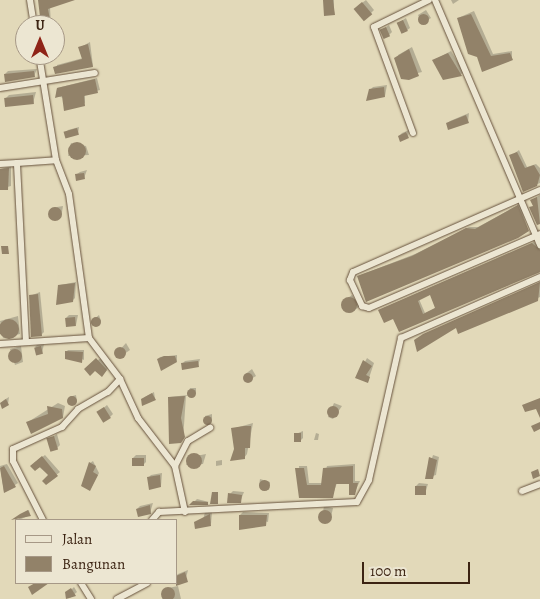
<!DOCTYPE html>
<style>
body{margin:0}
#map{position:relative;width:540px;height:599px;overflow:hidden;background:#e2d9b9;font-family:Alegreya,serif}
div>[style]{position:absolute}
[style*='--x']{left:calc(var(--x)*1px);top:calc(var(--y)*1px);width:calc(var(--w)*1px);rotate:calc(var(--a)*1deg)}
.shadow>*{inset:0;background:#0003;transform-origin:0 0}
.building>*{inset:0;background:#928269;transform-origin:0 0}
.round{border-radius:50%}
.roads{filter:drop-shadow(0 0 1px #66513c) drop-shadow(0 0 1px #66513c)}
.street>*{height:6px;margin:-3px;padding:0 3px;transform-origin:3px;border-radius:3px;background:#ece6d2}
span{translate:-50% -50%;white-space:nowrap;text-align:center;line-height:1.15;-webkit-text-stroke:5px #ece6d2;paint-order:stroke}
.legend{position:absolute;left:15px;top:519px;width:162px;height:65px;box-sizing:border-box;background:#ece6d2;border:1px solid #a69886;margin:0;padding:6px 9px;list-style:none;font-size:15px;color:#3c2413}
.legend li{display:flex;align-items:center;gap:10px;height:25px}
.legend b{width:25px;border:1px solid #a69886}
.north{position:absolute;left:15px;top:15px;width:50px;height:50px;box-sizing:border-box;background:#ece6d2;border:1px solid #a69886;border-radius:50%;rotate:0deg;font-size:14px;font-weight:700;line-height:20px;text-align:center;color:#3c2413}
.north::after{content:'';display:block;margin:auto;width:18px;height:22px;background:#8f2418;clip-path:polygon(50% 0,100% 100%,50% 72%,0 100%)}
.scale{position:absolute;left:362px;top:562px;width:108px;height:22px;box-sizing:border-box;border:2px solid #3c2413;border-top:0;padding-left:6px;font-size:15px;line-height:18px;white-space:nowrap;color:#3c2413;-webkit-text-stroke:4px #ece6d2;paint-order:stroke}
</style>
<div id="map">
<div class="shadow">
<div style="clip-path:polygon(39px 0,73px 0,50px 7px,51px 25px,42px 25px)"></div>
<div style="clip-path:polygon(324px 0,334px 0,334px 14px)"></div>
<div style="clip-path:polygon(366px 0,374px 10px,371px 13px,358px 6px)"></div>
<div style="clip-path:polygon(451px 0,459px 0,453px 4px)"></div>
<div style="clip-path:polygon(426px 10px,431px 18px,422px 24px,418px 15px)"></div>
<div style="clip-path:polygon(474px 11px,493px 54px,512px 51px,512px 59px,478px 56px,458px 18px)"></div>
<div style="clip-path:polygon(406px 18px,410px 28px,403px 33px,398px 23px)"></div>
<div style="clip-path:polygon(389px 25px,392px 32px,389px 35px,382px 30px)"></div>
<div style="clip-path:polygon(90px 42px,93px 66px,56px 73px,57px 65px,83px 58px,79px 48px)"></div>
<div style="clip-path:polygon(412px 47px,422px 72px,402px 77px,398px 55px)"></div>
<div style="clip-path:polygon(451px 51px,464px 73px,443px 79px,434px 60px)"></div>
<div style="clip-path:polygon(37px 69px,34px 76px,5px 74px,8px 71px)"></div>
<div style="clip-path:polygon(97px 78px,100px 90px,85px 94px,85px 103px,56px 96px,57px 88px)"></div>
<div style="clip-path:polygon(387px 85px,385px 96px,370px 90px,373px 87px)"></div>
<div style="clip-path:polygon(36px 92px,33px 103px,6px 98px,9px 95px)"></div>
<div style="clip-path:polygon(469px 113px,468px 122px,447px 124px,450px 121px)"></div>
<div style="clip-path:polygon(79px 127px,78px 134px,66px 133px,68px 130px)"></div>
<div style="clip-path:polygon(409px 130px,408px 137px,399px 136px,402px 133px)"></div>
<div style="clip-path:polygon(71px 143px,86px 146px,89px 155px,68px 156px)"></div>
<div style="clip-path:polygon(519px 150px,527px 167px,536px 164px,540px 168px,540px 183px,523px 190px,511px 156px)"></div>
<div style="clip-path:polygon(11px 166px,11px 186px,0 189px,1px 169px)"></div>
<div style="clip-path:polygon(87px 170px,84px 178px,77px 174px,80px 172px)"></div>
<div style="clip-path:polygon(540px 195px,540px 223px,538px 224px,532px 200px)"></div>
<div style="clip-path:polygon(520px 204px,528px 230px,358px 276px,415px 254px,469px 227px,478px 227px)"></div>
<div style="clip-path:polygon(63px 206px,61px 218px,50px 219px,51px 208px)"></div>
<div style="clip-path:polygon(evenodd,534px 242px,540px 248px,540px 272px,400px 330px,394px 317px,379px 310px,534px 242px,431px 294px,437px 307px,425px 313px,419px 299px,431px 294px)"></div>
<div style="clip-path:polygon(76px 282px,75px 298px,72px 301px,60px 285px)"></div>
<div style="clip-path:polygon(540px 282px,540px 297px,459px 333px,456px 327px,418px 338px)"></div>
<div style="clip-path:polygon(40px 292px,44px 332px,41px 335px,30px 296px)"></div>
<div style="left:352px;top:295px;width:14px;height:12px;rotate:56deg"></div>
<div style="clip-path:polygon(69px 315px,78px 315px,76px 325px,66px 318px)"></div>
<div style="clip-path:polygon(99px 315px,101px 321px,95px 327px,93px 320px)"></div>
<div style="clip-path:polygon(18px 316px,20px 334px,3px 338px,0 321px)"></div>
<div style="clip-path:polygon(126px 343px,130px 350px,120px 357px,117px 353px)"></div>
<div style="clip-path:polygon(44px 344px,42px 353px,35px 347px,38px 344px)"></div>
<div style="clip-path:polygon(21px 346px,23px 362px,15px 365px,10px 349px)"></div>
<div style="clip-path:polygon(68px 350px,84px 350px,84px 360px,66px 352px)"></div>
<div style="clip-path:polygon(177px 355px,177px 361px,158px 359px,160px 357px)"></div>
<div style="clip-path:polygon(101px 358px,109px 367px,105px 372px,88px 367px)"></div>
<div style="clip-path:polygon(367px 358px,374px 363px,368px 381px,357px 377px)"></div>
<div style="clip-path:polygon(200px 359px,198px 366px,182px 364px,185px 361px)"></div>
<div style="clip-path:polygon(252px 369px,256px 376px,246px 382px,244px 375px)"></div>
<div style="clip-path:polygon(190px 388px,196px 388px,196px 393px,186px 396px,183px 440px,170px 397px,188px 395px)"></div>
<div style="clip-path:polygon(154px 392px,155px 399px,143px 399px,145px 397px)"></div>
<div style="clip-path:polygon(76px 395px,77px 402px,70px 405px,69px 397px)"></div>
<div style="clip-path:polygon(9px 397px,8px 404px,1px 403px,4px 400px)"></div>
<div style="clip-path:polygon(58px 403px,65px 406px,63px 417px,28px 422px)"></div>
<div style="clip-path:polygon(334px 403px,342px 406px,333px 419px,328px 417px)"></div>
<div style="clip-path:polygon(107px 405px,113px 414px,110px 417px,101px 410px)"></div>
<div style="clip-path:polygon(212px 414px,212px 421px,205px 424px,205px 416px)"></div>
<div style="clip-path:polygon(253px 423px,247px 454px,244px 458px,235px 449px,232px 429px)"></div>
<div style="clip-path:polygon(303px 431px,303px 438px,300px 441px,296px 434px)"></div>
<div style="clip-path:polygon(316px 433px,319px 434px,318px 440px,314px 440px)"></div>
<div style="clip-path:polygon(57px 434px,60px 445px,57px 448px,48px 440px)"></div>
<div style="clip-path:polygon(206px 454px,203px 464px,186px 465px,191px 457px)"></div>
<div style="clip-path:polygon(45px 455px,60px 472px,46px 483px,49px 475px,34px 463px)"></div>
<div style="clip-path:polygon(136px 455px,146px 455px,146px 462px,143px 465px,133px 458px)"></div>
<div style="clip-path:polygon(433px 455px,439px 457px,436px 475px,426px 478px)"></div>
<div style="clip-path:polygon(222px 460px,222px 465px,216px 466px,216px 461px)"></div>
<div style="clip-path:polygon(93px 461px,99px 473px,90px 490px,90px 463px)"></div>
<div style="clip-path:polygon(7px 464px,18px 483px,4px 492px,0 466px)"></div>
<div style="clip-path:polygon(355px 464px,355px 481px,360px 481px,354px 494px,351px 483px,337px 483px,332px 497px,300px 497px,299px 466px,307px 466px,309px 483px,322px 483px,327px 466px)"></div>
<div style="clip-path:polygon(162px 473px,161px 486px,149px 477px,151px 475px)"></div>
<div style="clip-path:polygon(260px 479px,270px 482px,269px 490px,259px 486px)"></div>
<div style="clip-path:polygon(419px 483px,428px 484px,425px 494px,416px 486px)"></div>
<div style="clip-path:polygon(233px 491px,244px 492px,240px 502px,230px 494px)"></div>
<div style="clip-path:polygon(197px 499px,209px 502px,192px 504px)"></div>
<div style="clip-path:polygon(153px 503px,150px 513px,137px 509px,140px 506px)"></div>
<div style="clip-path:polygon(324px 506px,333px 508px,330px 522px,321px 523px)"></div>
<div style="clip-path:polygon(29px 510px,30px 515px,19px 520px,18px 516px)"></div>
<div style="clip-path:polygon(205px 512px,212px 512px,211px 524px,203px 520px)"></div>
<div style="clip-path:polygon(243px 512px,269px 513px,268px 522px,240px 515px)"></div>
<div style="clip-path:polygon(188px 570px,186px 578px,176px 576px,178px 574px)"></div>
<div style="clip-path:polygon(178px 586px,181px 599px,162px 599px,163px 589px)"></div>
<div style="clip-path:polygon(74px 587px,77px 592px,70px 598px,72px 589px)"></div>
</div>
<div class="building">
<div style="clip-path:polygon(38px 0,75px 0,48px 9px,51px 25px,41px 25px)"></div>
<div style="clip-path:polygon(323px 0,333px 0,335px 15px,324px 16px)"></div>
<div style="left:362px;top:2px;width:16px;height:11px;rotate:50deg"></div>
<div class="round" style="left:417.5px;top:13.5px;width:11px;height:11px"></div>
<div style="clip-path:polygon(471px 14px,491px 56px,510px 53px,513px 60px,482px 72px,477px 57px,468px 54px,457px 18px)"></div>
<div style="left:403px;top:20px;width:12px;height:7px;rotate:66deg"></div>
<div style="left:386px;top:27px;width:10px;height:7px;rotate:66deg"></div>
<div style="clip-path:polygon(88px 44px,93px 67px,55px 74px,53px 67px,82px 59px,78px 47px)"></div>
<div style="clip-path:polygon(409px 49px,419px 76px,409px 80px,401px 79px,394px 58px)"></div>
<div style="clip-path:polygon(448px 53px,462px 76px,443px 80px,432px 60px)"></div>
<div style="clip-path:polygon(34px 71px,35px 77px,5px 82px,4px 74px)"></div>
<div style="clip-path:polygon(95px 79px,98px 93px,84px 96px,85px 106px,64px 111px,62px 96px,55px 98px,57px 88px)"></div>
<div style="clip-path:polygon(384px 87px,385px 97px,366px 101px,369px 89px)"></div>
<div style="left:33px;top:95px;width:9px;height:29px;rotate:84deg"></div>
<div style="clip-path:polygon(466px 115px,469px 123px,448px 130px,446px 123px)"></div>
<div style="left:77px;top:128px;width:7px;height:14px;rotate:74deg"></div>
<div style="clip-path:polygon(406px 132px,409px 138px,400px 142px,398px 136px)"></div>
<div class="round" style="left:68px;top:142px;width:18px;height:18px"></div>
<div style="clip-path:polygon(517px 152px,525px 168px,534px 165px,540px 175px,537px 186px,523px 192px,509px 155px)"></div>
<div style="clip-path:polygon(9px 168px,8px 190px,0 190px,0 169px)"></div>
<div style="clip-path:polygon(84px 173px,85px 179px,76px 181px,75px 174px)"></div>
<div style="clip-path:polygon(537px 197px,540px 224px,537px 225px,529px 207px,533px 206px,530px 200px)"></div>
<div style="clip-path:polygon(518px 205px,529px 231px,518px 238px,366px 302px,357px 276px,412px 256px,466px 228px,475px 229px)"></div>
<div class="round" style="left:48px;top:207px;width:14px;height:14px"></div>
<div style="clip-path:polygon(evenodd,532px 243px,540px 250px,540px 272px,399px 332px,393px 319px,384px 323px,378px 310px,532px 243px,430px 295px,435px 308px,423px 314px,418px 301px,430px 295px)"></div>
<div style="clip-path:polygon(1px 246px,8px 246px,9px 254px,2px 254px)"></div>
<div style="clip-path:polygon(540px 282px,538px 301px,458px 334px,456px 328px,417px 352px,414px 340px,423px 334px)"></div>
<div style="clip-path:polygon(75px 283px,73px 302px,56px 305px,58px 285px)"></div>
<div style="clip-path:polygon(38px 294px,42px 336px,31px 337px,29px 295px)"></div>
<div class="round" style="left:341px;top:297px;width:16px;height:16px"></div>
<div class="round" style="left:91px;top:317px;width:10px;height:10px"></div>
<div style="left:75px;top:317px;width:9px;height:10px;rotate:84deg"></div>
<div class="round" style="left:-1px;top:319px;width:20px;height:20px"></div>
<div style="left:41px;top:346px;width:8px;height:7px;rotate:76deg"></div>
<div class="round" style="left:114px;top:347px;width:12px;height:12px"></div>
<div class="round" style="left:8px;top:349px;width:14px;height:14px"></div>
<div style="clip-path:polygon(65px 351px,83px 352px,82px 363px,65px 359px)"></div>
<div style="clip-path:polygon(164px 356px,175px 356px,177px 362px,161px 371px,157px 359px)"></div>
<div style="clip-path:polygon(96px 358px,107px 370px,102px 377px,95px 371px,90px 376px,84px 369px)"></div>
<div style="clip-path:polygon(363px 360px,372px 366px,366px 375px,370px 377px,368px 383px,355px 378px)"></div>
<div style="clip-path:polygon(198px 361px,199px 367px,182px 370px,181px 363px)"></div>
<div class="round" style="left:243px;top:373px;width:10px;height:10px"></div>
<div class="round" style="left:186.5px;top:388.5px;width:9px;height:9px"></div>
<div style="clip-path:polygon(152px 393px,156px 400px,142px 406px,141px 399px)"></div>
<div class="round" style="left:67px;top:396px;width:10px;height:10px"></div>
<div style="clip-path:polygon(185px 396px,181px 418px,185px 437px,181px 443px,169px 444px,168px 397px)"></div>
<div style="clip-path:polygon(540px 398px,540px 418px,536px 409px,525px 412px,522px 405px)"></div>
<div style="clip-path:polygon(6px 399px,9px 405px,2px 409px,0 403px)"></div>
<div class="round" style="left:327px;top:406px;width:12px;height:12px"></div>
<div style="clip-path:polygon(47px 406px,62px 409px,63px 418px,31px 434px,26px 422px,48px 414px)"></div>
<div style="left:104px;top:407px;width:13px;height:9px;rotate:58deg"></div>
<div class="round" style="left:202.5px;top:415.5px;width:9px;height:9px"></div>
<div style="clip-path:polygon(540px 422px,540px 429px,534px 432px,531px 426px)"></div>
<div style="clip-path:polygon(244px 426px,251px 426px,250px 448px,245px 448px,245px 459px,230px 461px,234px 449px,231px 428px)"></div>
<div style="left:294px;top:433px;width:7px;height:9px"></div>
<div style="left:54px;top:436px;width:14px;height:8px;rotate:73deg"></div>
<div class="round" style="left:186px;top:453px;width:16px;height:16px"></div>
<div style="clip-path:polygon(42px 456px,58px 476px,46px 485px,42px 481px,48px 475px,40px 467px,35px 471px,30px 466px)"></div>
<div style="clip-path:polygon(429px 457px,437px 460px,433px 479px,425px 479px)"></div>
<div style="left:132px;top:458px;width:12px;height:8px"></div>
<div style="clip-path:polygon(89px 462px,96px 466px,93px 472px,98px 475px,90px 491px,81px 486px)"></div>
<div style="clip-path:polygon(4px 466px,16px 487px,4px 493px,0 468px)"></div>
<div style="clip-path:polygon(353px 466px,353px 483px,358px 483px,355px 495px,349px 495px,349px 484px,336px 484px,333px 498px,299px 498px,295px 468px,304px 468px,307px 485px,321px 485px,323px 468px)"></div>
<div style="clip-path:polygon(538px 469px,540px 476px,533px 479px,531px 472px)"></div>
<div style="clip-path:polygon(160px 475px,161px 487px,149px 490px,147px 477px)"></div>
<div class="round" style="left:258.5px;top:479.5px;width:11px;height:11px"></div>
<div style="left:415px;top:486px;width:11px;height:9px"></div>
<div style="clip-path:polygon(212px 492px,218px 492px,218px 504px,210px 504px)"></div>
<div style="clip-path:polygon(228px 493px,242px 495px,241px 503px,227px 503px)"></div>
<div style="clip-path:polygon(193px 501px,208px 502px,208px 505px,189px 505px)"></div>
<div style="clip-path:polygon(150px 505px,151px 514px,138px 517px,136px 509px)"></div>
<div style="clip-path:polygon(28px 510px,31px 516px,11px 520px,20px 514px)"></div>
<div class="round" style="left:318px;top:510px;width:14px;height:14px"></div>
<div style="clip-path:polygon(210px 514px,211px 526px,195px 529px,194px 522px)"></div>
<div style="clip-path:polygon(239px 515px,267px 515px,266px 526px,239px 530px)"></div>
<div style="clip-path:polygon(185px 572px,188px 582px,176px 586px,176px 576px)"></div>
<div style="clip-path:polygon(35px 583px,49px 583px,32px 595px,28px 587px)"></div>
<div class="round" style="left:161px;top:587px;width:14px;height:14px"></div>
<div style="clip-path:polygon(71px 588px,76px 596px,66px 599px,65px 592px)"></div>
</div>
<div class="roads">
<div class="street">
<div style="--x:30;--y:0;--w:25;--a:81"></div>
<div style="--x:435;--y:0;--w:267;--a:66.8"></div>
<div style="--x:39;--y:55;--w:106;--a:80.8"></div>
<div style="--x:56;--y:160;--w:36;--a:69"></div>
<div style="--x:69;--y:194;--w:145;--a:82.1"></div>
<div style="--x:89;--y:338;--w:51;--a:52.9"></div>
<div style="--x:120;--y:379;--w:43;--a:65.2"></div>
<div style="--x:138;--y:418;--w:61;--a:52.4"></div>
<div style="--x:0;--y:88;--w:96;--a:-9"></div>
<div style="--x:413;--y:133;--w:113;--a:-110.2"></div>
<div style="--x:374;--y:27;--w:61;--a:-26.1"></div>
<div style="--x:0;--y:164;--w:17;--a:-3"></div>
<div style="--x:540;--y:190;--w:204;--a:156.3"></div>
<div style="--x:353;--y:272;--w:9;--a:111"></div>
<div style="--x:350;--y:280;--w:29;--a:65"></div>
<div style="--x:362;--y:306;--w:7;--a:16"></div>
<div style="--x:369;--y:308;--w:186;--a:-23.4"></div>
<div style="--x:26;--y:342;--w:179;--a:-92.9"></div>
<div style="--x:17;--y:163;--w:39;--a:-4"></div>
<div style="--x:0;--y:344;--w:89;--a:-3.9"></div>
<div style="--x:522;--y:491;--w:19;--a:-21"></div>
<div style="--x:185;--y:512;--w:47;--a:-102.3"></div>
<div style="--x:175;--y:466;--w:28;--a:-63"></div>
<div style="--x:188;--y:441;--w:26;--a:-31"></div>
<div style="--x:43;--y:520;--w:66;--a:-117"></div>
<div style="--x:13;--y:461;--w:12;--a:-90"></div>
<div style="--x:13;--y:449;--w:54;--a:-24.2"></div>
<div style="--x:62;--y:427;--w:24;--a:-48"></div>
<div style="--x:78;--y:409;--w:34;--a:-30"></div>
<div style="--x:108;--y:392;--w:18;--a:-47"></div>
<div style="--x:152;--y:520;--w:11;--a:-49"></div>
<div style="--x:159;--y:512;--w:198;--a:-2.9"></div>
<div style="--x:357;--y:502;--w:25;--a:-61"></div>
<div style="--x:369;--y:480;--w:146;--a:-77.3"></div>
<div style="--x:401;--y:338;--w:152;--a:-23.7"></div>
<div style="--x:81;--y:583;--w:19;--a:58"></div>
<div style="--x:117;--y:599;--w:34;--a:-28"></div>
</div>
</div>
<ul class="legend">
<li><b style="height:6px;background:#ece6d2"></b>Jalan</li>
<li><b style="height:14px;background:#928269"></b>Bangunan</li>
</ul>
<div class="north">U</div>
<div class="scale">100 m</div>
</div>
